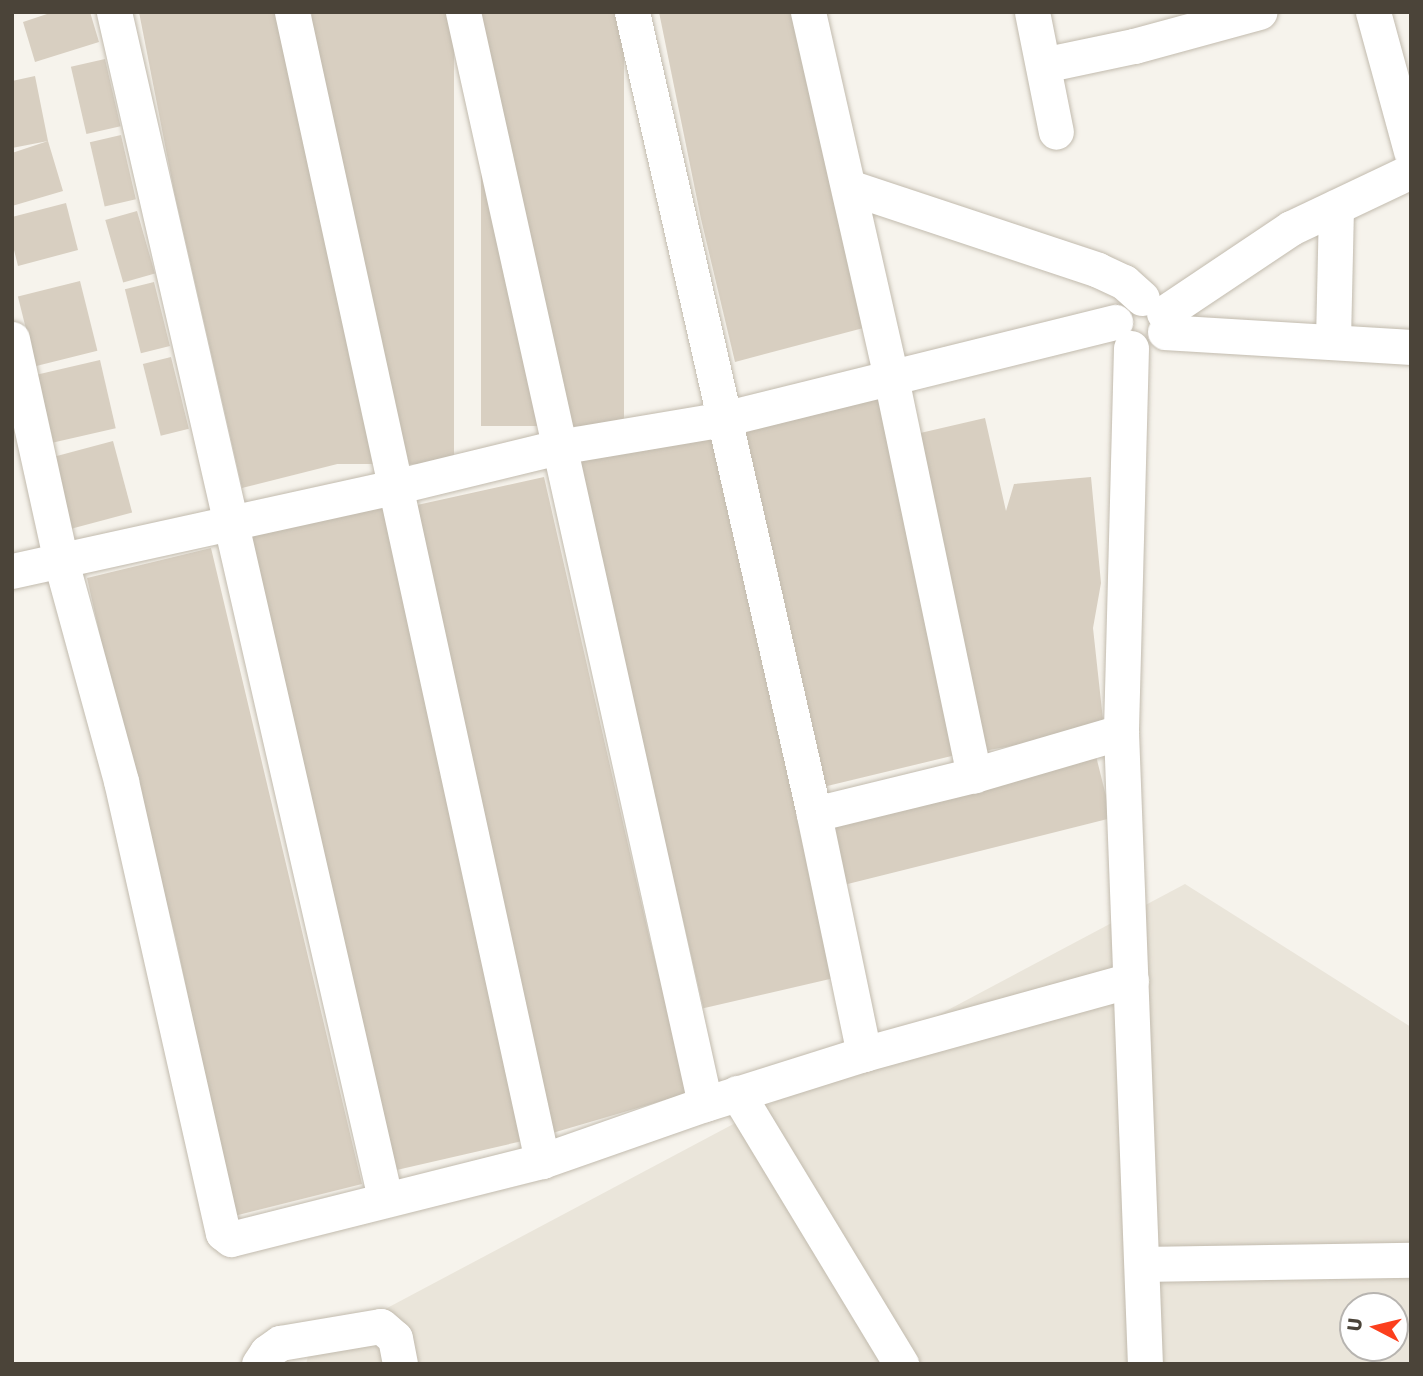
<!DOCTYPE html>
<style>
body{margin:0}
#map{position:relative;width:1423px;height:1376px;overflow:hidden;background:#f6f3ec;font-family:Jost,sans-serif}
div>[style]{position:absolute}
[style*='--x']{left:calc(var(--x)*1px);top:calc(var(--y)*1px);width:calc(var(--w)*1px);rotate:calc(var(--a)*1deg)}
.residential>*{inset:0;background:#eae5da}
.building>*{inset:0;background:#d8cfc1;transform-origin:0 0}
.roads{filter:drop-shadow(0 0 2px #c2bbae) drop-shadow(0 0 2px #c2bbae)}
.minor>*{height:35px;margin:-17.5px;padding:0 17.5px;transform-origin:17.5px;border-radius:17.5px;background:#fff}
span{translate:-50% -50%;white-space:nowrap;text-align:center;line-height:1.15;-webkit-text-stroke:6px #fff;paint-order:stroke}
.frame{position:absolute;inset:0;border:14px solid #4b4439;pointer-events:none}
.north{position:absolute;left:1339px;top:1292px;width:70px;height:70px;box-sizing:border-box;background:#fff;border:2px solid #b7b4b0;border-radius:50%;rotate:277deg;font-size:19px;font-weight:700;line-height:28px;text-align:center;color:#4b4439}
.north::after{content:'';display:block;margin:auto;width:24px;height:32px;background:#fc3f1d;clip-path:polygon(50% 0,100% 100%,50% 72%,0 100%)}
</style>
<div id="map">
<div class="residential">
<div style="clip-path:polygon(evenodd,1185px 884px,1411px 1027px,1411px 1364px,306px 1364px,310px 1349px,1185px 884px,1353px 1306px,1395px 1306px,1395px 1348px,1353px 1348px,1353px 1306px)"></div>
</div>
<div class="building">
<div style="clip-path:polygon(53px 12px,90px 12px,99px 42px,35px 62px,23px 22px)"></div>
<div style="clip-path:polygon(139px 12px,276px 12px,377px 454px,242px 488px,174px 191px)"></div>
<div style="left:312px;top:12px;width:142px;height:452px"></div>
<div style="left:481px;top:12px;width:143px;height:414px"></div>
<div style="clip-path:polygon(659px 12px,802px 12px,871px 326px,735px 362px,701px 219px)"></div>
<div style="left:105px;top:59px;width:69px;height:35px;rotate:77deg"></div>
<div style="clip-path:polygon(35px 76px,48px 141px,63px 191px,12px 206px,12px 153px,48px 141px,12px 148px,12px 81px)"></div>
<div style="left:121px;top:135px;width:66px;height:32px;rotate:77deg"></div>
<div style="clip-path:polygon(66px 203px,78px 250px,18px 266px,12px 242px,12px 217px)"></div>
<div style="left:137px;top:211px;width:65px;height:33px;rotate:74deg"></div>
<div style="left:80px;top:281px;width:72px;height:64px;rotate:76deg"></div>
<div style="left:154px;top:282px;width:66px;height:30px;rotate:76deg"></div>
<div style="left:171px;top:357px;width:74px;height:29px;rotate:76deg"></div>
<div style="left:100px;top:360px;width:70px;height:64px;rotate:77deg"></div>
<div style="clip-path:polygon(880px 384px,964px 753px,823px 787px,788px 621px,736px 419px)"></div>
<div style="clip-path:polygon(985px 418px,1006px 511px,1014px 484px,1091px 477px,1101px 583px,1093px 628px,1104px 729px,984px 751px,916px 434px)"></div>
<div style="left:713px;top:423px;width:568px;height:141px;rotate:77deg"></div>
<div style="left:113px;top:441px;width:74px;height:64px;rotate:75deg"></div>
<div style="clip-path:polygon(544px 477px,649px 936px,689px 1093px,549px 1134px,417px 505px)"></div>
<div style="left:387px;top:498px;width:657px;height:144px;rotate:77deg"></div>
<div style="clip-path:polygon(211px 548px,362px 1184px,234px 1216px,176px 939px,117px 711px,87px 578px)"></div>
<div style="left:1096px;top:756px;width:64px;height:274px;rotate:76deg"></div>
</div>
<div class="roads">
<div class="minor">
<div style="--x:114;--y:12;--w:1217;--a:77.13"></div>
<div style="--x:292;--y:12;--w:1176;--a:77.72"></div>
<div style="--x:463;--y:12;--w:1118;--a:77.5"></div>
<div style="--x:808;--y:12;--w:375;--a:77.2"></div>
<div style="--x:891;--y:378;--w:406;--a:78.2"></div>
<div style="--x:1032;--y:12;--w:122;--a:78.7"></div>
<div style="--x:1373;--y:12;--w:144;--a:74.7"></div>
<div style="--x:1043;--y:65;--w:93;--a:-11.8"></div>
<div style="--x:1134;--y:46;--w:130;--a:-15.2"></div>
<div style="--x:849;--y:187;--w:262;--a:18.4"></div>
<div style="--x:1098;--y:270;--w:29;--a:25"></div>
<div style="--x:1124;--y:282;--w:24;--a:42"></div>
<div style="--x:1164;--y:313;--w:153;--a:-33.8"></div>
<div style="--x:1291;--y:228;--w:133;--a:-25.4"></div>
<div style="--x:1165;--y:332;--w:246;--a:3.5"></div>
<div style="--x:12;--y:339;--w:224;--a:77.6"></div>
<div style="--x:60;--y:558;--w:231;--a:74.7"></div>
<div style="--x:121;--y:781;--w:463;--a:77.3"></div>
<div style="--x:223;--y:1233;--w:10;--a:37"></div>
<div style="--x:231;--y:1239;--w:321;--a:-14.1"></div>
<div style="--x:542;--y:1161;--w:173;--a:-19.3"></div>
<div style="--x:705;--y:1104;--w:167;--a:-17.5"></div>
<div style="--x:864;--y:1054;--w:245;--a:-101.8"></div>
<div style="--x:814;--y:814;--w:822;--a:-102.79"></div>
<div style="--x:1333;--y:340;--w:133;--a:-88.7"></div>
<div style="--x:1131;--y:348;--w:384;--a:91.5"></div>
<div style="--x:1121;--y:732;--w:632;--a:87.83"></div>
<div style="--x:12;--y:571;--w:391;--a:-12.4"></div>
<div style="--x:394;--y:487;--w:169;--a:-13.7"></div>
<div style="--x:558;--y:447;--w:167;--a:-9.6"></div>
<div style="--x:723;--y:419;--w:404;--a:-13.9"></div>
<div style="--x:814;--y:814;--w:165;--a:-13.7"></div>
<div style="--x:974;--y:775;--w:153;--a:-16.3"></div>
<div style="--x:864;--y:1054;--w:277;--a:-15.5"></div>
<div style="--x:737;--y:1093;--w:317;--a:58.8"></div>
<div style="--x:1142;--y:1264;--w:269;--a:-0.9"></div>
<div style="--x:259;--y:1364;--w:14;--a:-56"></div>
<div style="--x:267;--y:1352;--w:16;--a:-35"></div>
<div style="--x:280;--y:1343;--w:102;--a:-9.6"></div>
<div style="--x:381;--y:1326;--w:18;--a:41"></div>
<div style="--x:395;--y:1338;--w:26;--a:79"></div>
</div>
</div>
<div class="frame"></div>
<div class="north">U</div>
</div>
